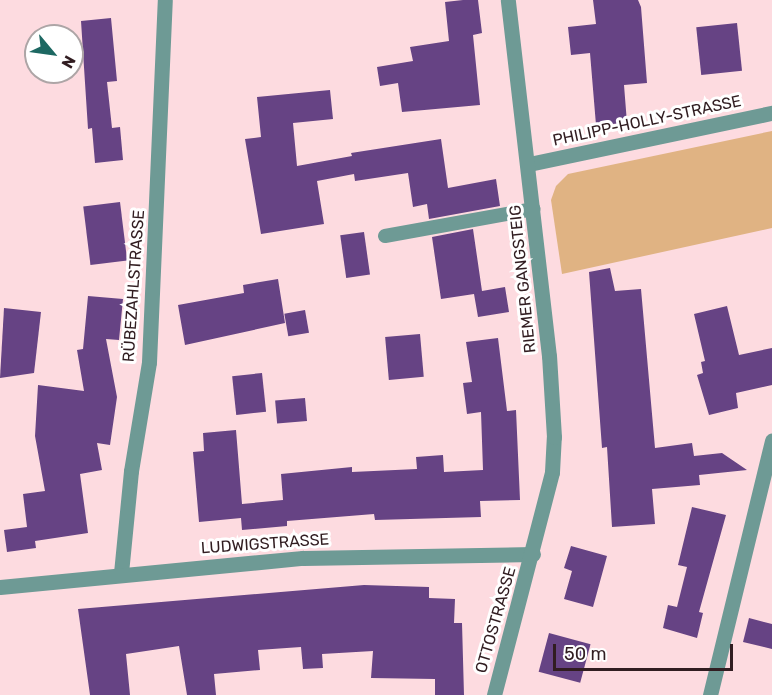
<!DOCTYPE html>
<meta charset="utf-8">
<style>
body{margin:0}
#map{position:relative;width:772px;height:695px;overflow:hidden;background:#fddbe0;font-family:Rubik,sans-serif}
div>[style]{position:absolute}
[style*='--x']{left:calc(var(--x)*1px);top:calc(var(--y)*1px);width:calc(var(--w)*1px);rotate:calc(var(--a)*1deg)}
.green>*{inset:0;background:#e0b383}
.building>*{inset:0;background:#664384;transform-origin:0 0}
.lane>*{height:14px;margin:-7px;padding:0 7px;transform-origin:7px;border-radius:7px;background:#6e9a95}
.street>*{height:15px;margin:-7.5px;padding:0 7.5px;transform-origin:7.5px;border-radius:7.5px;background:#6e9a95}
span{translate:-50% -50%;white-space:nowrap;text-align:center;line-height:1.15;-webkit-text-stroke:6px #fff;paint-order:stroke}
.street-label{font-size:16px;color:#311d21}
.north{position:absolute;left:24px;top:24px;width:60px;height:60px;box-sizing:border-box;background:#fff;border:2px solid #ada5a6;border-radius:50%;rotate:119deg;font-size:16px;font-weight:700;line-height:24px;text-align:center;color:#311d21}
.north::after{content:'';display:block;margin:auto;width:21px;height:27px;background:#1d6862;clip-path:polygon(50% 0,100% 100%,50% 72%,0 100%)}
.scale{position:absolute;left:553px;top:644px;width:180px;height:27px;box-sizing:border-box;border:3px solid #311d21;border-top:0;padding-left:8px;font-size:18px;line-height:21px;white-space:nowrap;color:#311d21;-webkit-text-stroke:4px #fff;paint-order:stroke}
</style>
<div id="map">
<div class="green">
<div style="clip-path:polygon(772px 131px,772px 228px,562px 274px,551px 200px,556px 186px,568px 174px)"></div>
</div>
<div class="building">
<div style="clip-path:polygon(463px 0,478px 0,482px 33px,473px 35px,480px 105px,402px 112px,398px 83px,380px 86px,377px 67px,413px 61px,410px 47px,449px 41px,445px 2px)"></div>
<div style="clip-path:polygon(593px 0,638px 0,641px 7px,647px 83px,624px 85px,627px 123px,596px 125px,590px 53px,571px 55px,568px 27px,596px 24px)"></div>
<div style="clip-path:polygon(111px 18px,117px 81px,107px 82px,112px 128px,120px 127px,123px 160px,95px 163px,92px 128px,88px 129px,81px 21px)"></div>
<div style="left:737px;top:23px;width:48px;height:41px;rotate:84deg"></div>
<div style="clip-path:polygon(330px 90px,333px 119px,293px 123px,297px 166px,352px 156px,351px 153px,441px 139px,448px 188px,496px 179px,500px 206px,429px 219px,427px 204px,413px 207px,408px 173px,355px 181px,354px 174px,317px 181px,324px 224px,261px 234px,245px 139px,261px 137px,257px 97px)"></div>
<div style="left:120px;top:202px;width:59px;height:37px;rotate:83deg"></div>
<div style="clip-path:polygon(473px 229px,482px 291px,505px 287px,509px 312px,478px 317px,474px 294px,441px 299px,432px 237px)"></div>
<div style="left:364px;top:232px;width:43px;height:24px;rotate:82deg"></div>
<div style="clip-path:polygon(610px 268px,615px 291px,641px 289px,655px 448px,692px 443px,694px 456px,722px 453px,747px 470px,699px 475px,700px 485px,652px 489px,655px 524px,612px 527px,607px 447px,602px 448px,589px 272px)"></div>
<div style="clip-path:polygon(278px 279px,285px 323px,185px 345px,178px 305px,244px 293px,243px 285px)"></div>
<div style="clip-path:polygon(88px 296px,123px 299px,119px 340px,106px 339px,117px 397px,110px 445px,97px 443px,102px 470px,80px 474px,88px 533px,35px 541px,36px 548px,7px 552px,4px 530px,27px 527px,23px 494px,45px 491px,35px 436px,38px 385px,84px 391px,77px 350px,83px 349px)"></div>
<div style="clip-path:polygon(727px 306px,739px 355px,772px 348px,772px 385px,736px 393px,738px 408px,709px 415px,697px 375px,703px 373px,701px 362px,705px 361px,694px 314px)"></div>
<div style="clip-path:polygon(4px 308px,41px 312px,34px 373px,0 378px)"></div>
<div style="left:305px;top:310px;width:23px;height:21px;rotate:80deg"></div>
<div style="left:420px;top:334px;width:43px;height:35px;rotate:85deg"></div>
<div style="clip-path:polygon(498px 338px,507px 411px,516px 410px,520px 500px,480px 501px,481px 517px,375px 520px,374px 514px,287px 521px,287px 526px,242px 530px,241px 518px,199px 522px,193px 452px,204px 451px,203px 433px,236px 430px,242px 504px,283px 500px,281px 474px,352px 467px,352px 472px,417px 469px,416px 457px,443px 455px,444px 472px,483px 470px,481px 412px,467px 414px,463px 383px,472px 382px,466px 342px)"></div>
<div style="left:262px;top:373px;width:39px;height:30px;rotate:84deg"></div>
<div style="left:305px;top:398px;width:23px;height:30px;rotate:85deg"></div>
<div style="clip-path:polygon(692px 507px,726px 515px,699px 612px,703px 613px,697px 638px,663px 628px,668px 605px,677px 607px,687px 567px,678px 565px)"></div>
<div style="clip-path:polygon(571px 546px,607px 556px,593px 607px,564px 599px,572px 571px,564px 568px)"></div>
<div style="clip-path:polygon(364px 585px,429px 587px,429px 598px,455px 599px,454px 623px,462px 623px,464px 695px,435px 695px,435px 679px,371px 678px,373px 651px,322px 654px,323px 668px,303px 669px,301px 647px,258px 650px,260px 670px,214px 674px,216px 695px,187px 695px,179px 646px,126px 654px,130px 695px,90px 695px,78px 609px)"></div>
<div style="clip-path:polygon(749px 618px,772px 624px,772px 649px,743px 642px)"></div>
<div style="left:549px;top:633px;width:43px;height:40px;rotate:15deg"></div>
</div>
<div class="lane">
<div style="--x:385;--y:236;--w:151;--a:-10.3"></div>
</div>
<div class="street">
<div style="--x:529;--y:164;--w:248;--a:-11.9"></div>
<div style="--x:121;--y:573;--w:102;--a:-84.4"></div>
<div style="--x:131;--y:471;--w:110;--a:-80.6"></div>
<div style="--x:149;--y:362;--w:362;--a:-87.5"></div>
<div style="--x:0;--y:587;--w:304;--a:-5.5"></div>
<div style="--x:303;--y:558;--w:230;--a:-1"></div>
<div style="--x:494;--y:695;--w:230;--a:-75.4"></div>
<div style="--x:552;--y:472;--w:35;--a:-87"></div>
<div style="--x:554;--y:437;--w:81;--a:-93.5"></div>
<div style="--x:549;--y:356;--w:358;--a:-96.6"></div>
<div style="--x:710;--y:695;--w:262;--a:-76.3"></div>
</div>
<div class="street-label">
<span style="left:647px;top:121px;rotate:-12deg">PHILIPP-HOLLY-STRASSE</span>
<span style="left:523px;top:279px;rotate:-96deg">RIEMER GANGSTEIG</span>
<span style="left:134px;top:286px;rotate:-86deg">RÜBEZAHLSTRASSE</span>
<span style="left:265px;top:544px;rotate:-4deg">LUDWIGSTRASSE</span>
<span style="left:496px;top:620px;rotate:-74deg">OTTOSTRASSE</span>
</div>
<div class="north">N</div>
<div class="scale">50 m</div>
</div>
